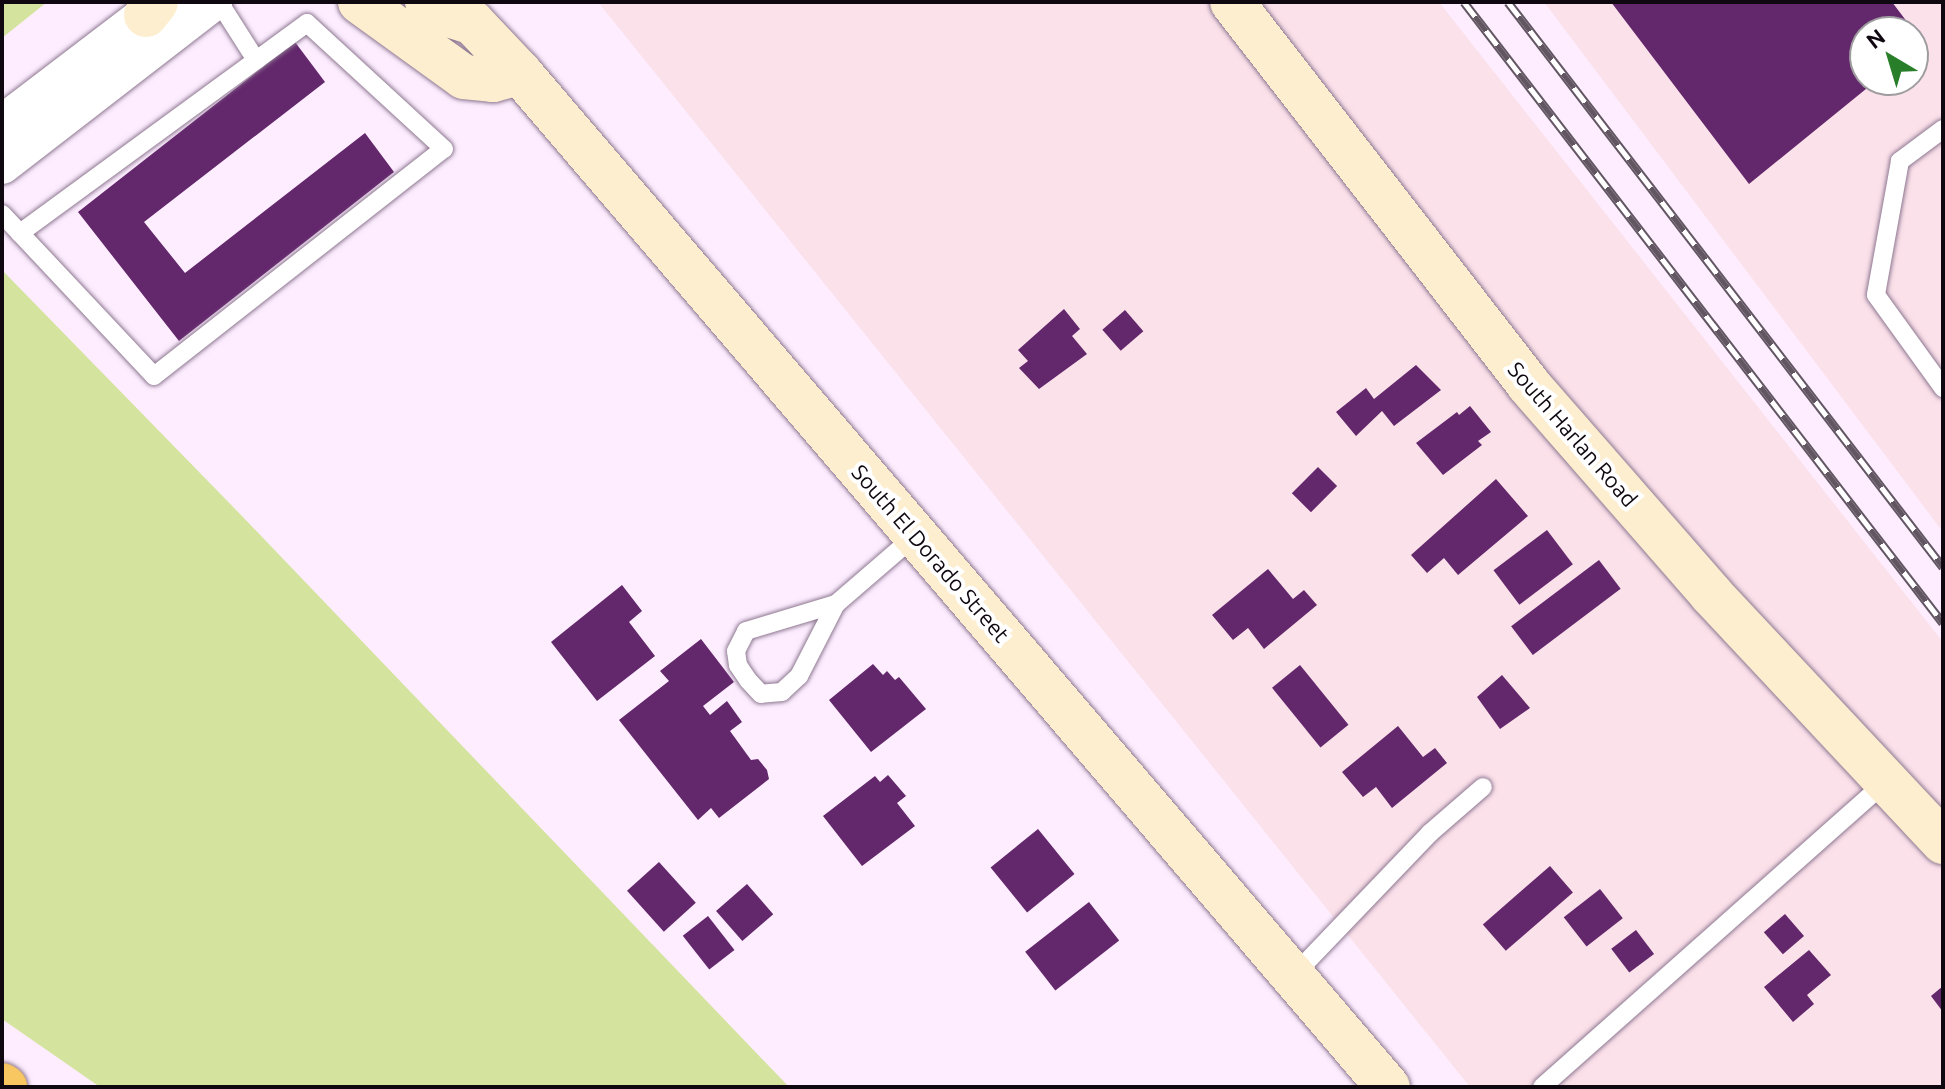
<!DOCTYPE html>
<style>
body{margin:0}
#map{position:relative;width:1945px;height:1089px;overflow:hidden;background:#fdedff;font-family:Ubuntu,sans-serif}
div>[style]{position:absolute}
[style*='--x']{left:calc(var(--x)*1px);top:calc(var(--y)*1px);width:calc(var(--w)*1px);rotate:calc(var(--a)*1deg)}
.industrial>*{inset:0;background:#fbe1ea}
.green>*{inset:0;background:#d4e39e}
.building>*{inset:0;background:#63276c;transform-origin:0 0}
.roads{filter:drop-shadow(0 0 2px #8e7891) drop-shadow(0 0 2px #8e7891)}
.lane>*{height:18px;margin:-9px;padding:0 9px;transform-origin:9px;border-radius:9px;background:#fff}
.street>*{height:38px;margin:-19px;padding:0 19px;transform-origin:19px;border-radius:19px;background:#fff}
.secondary>*{height:44px;margin:-22px;padding:0 22px;transform-origin:22px;border-radius:22px;background:#fdeed0}
.highway>*{height:44px;margin:-22px;padding:0 22px;transform-origin:22px;border-radius:22px;background:#f8c762}
.rail>*{height:9px;margin-top:-4.5px;transform-origin:0;background:repeating-linear-gradient(90deg,#fff 0 18px,#615662 0 36px);box-sizing:border-box;border-block:2px solid #615662}
span{translate:-50% -50%;white-space:nowrap;text-align:center;line-height:1.15;-webkit-text-stroke:8px #fff;paint-order:stroke}
.street-label{font-size:22px;color:#100811}
.frame{position:absolute;inset:0;border:4px solid #100811;pointer-events:none}
.north{position:absolute;left:1849px;top:16px;width:80px;height:80px;box-sizing:border-box;background:#fff;border:2px solid #9f9ca0;border-radius:50%;rotate:322deg;font-size:22px;font-weight:700;line-height:32px;text-align:center;color:#100811}
.north::after{content:'';display:block;margin:auto;width:28px;height:36px;background:#297e2a;clip-path:polygon(50% 0,100% 100%,50% 72%,0 100%)}
</style>
<div id="map">
<div class="industrial">
<div style="clip-path:polygon(598px 2px,1439px 2px,1943px 642px,1943px 1087px,1470px 1087px)"></div>
<div style="clip-path:polygon(evenodd,1544px 2px,1943px 2px,1943px 532px,1544px 2px,1865px 32px,1913px 32px,1913px 80px,1865px 80px,1865px 32px)"></div>
</div>
<div class="green">
<div style="clip-path:polygon(2px 2px,47px 2px,2px 38px)"></div>
<div style="clip-path:polygon(2px 270px,241px 515px,789px 1087px,100px 1087px,2px 1019px)"></div>
</div>
<div class="building">
<div style="clip-path:polygon(1611px 2px,1892px 2px,1923px 43px,1913px 51px,1913px 32px,1865px 32px,1865px 80px,1877px 80px,1749px 184px)"></div>
<div style="clip-path:polygon(295px 42px,325px 82px,144px 222px,185px 273px,365px 133px,394px 172px,179px 341px,78px 212px)"></div>
<div style="clip-path:polygon(1064px 309px,1080px 329px,1072px 336px,1087px 354px,1039px 389px,1019px 368px,1028px 361px,1018px 350px)"></div>
<div style="left:1125px;top:310px;width:28px;height:30px;rotate:49deg"></div>
<div style="clip-path:polygon(1416px 365px,1441px 390px,1394px 426px,1382px 411px,1356px 436px,1336px 412px,1366px 388px,1374px 399px)"></div>
<div style="clip-path:polygon(1470px 406px,1491px 432px,1478px 441px,1482px 445px,1443px 475px,1416px 443px,1457px 412px,1459px 415px)"></div>
<div style="left:1318px;top:467px;width:27px;height:37px;rotate:45deg"></div>
<div style="clip-path:polygon(1496px 479px,1528px 516px,1458px 575px,1444px 558px,1427px 573px,1411px 555px)"></div>
<div style="left:1547px;top:530px;width:43px;height:67px;rotate:53deg"></div>
<div style="left:1599px;top:560px;width:36px;height:110px;rotate:53deg"></div>
<div style="clip-path:polygon(1268px 569px,1293px 599px,1304px 590px,1317px 605px,1264px 649px,1248px 628px,1233px 640px,1212px 615px)"></div>
<div style="clip-path:polygon(622px 585px,642px 611px,629px 622px,655px 656px,597px 701px,551px 642px)"></div>
<div style="clip-path:polygon(701px 639px,734px 682px,703px 706px,710px 715px,727px 701px,742px 722px,730px 731px,751px 760px,758px 759px,767px 770px,769px 779px,719px 818px,711px 808px,698px 820px,619px 720px,669px 681px,660px 671px)"></div>
<div style="clip-path:polygon(873px 664px,883px 675px,887px 671px,895px 680px,899px 677px,926px 709px,871px 752px,829px 700px)"></div>
<div style="left:1300px;top:665px;width:77px;height:36px;rotate:51deg"></div>
<div style="clip-path:polygon(1502px 675px,1530px 708px,1500px 729px,1477px 697px)"></div>
<div style="clip-path:polygon(1398px 726px,1423px 757px,1435px 748px,1447px 763px,1392px 808px,1376px 787px,1363px 797px,1342px 772px)"></div>
<div style="clip-path:polygon(888px 775px,906px 796px,897px 803px,915px 826px,862px 866px,823px 816px,875px 776px,880px 782px)"></div>
<div style="left:1038px;top:829px;width:58px;height:61px;rotate:51deg"></div>
<div style="left:659px;top:862px;width:55px;height:43px;rotate:48deg"></div>
<div style="left:1550px;top:866px;width:35px;height:89px;rotate:49deg"></div>
<div style="left:747px;top:884px;width:40px;height:41px;rotate:49deg"></div>
<div style="left:1600px;top:889px;width:37px;height:46px;rotate:52deg"></div>
<div style="left:1089px;top:902px;width:49px;height:81px;rotate:52deg"></div>
<div style="left:1785px;top:914px;width:29px;height:28px;rotate:49deg"></div>
<div style="left:708px;top:916px;width:43px;height:32px;rotate:52deg"></div>
<div style="left:1636px;top:930px;width:30px;height:31px;rotate:53deg"></div>
<div style="clip-path:polygon(1809px 950px,1831px 975px,1807px 995px,1814px 1004px,1793px 1022px,1764px 987px)"></div>
<div style="clip-path:polygon(1943px 986px,1943px 1012px,1931px 996px)"></div>
</div>
<div class="roads">
<div class="lane">
<div style="--x:219;--y:2;--w:69;--a:57.5"></div>
<div style="--x:1943;--y:129;--w:54;--a:143.3"></div>
<div style="--x:1900;--y:161;--w:136;--a:100.2"></div>
<div style="--x:1876;--y:295;--w:115;--a:54.2"></div>
<div style="--x:2;--y:214;--w:222;--a:46.8"></div>
<div style="--x:154;--y:376;--w:368;--a:-38.1"></div>
<div style="--x:444;--y:149;--w:186;--a:-137.4"></div>
<div style="--x:307;--y:23;--w:356;--a:143.8"></div>
<div style="--x:836;--y:604;--w:81;--a:117.2"></div>
<div style="--x:799;--y:676;--w:23;--a:137"></div>
<div style="--x:782;--y:692;--w:21;--a:175"></div>
<div style="--x:761;--y:694;--w:19;--a:-133"></div>
<div style="--x:748;--y:680;--w:18;--a:-124"></div>
<div style="--x:738;--y:665;--w:14;--a:-98"></div>
<div style="--x:736;--y:651;--w:22;--a:-63"></div>
<div style="--x:746;--y:631;--w:94;--a:-16.7"></div>
<div style="--x:836;--y:604;--w:106;--a:-40.8"></div>
<div style="--x:1293;--y:976;--w:198;--a:-46.2"></div>
<div style="--x:1430;--y:833;--w:70;--a:-41"></div>
<div style="--x:1542;--y:1087;--w:461;--a:-41.6"></div>
</div>
<div class="street">
<div style="--x:2;--y:124;--w:201;--a:-37.3"></div>
<div style="--x:2;--y:165;--w:267;--a:-37.7"></div>
</div>
<div class="secondary">
<div style="--x:360;--y:2;--w:128;--a:35.8"></div>
<div style="--x:464;--y:77;--w:29;--a:6"></div>
<div style="--x:493;--y:80;--w:28;--a:-15"></div>
<div style="--x:427;--y:2;--w:12;--a:48"></div>
<div style="--x:435;--y:11;--w:39;--a:17"></div>
<div style="--x:472;--y:22;--w:70;--a:46.7"></div>
<div style="--x:520;--y:73;--w:1335;--a:49.44"></div>
<div style="--x:1232;--y:2;--w:483;--a:52.2"></div>
<div style="--x:1528;--y:384;--w:279;--a:48.9"></div>
<div style="--x:1711;--y:594;--w:340;--a:46.9"></div>
<div style="--x:146;--y:15;--w:16;--a:-52"></div>
</div>
<div class="highway">
<div style="--x:2;--y:1085;--w:4;--a:34"></div>
</div>
</div>
<div class="rail">
<div style="--x:1464;--y:2;--w:784;--a:52.36"></div>
<div style="--x:1508;--y:2;--w:713;--a:52.41"></div>
</div>
<div class="street-label">
<span style="left:1573px;top:434px;rotate:49deg">South Harlan Road</span>
<span style="left:931px;top:553px;rotate:49deg">South El Dorado Street</span>
</div>
<div class="frame"></div>
<div class="north">N</div>
</div>
